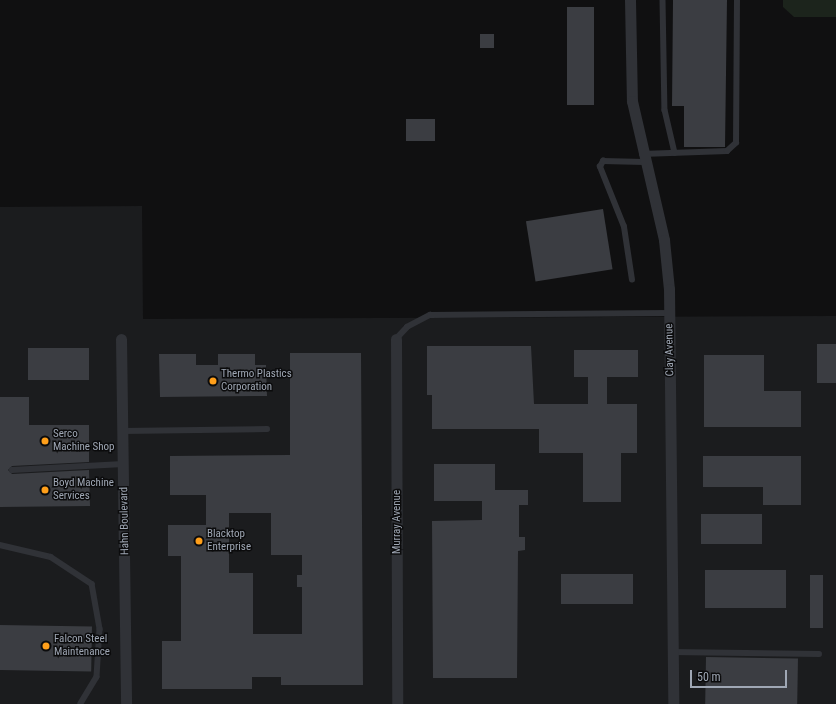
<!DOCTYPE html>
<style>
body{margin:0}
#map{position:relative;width:836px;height:704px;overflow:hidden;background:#101011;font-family:"Roboto Condensed",sans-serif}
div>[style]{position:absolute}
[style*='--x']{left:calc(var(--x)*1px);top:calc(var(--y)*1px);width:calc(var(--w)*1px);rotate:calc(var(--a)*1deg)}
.built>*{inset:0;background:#1b1c1e}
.green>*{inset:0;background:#1c241c}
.building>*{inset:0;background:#3b3d42;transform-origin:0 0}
.lane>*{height:5.5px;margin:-2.75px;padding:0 2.75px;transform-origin:2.75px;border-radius:2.75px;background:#303237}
.street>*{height:11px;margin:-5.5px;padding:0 5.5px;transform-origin:5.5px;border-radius:5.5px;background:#303237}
.dots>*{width:11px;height:11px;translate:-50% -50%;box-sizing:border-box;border:2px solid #0b0b0c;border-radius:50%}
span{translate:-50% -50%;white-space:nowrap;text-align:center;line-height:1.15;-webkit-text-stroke:3px #0b0b0c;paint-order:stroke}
.street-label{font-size:11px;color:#9fa7b4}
.poi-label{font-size:11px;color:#9fa7b4}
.left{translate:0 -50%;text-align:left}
.scale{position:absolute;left:690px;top:670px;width:97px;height:18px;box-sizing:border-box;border:2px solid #9fa7b4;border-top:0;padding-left:5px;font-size:12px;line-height:14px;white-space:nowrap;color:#9fa7b4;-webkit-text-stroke:3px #0b0b0c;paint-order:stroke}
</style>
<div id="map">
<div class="built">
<div style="clip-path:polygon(142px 206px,143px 319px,836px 316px,836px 704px,0 704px,0 207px)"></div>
</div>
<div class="green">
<div style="clip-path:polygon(783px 0,836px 0,836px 17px,794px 17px,783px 7px)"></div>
</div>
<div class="building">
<div style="clip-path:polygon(673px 0,727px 0,725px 147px,684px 147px,684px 106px,672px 106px)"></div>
<div style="left:567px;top:7px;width:27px;height:98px"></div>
<div style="left:480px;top:34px;width:14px;height:14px"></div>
<div style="left:406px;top:119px;width:29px;height:22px"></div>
<div style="left:603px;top:209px;width:61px;height:78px;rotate:81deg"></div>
<div style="left:817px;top:344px;width:19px;height:39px"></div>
<div style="clip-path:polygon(427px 346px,531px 346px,534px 404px,588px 404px,588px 377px,574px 377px,574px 350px,638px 350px,638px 377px,607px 377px,607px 404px,637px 404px,637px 453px,621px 453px,621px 502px,583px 502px,583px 453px,539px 453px,539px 429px,432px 429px,432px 395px,427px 395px)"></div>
<div style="left:28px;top:348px;width:61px;height:32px"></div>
<div style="clip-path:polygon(evenodd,290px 353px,361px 353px,363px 685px,281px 685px,281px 677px,252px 677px,252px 689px,162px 689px,162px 641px,181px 641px,181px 556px,168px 556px,168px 525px,206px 525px,206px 495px,170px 495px,170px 456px,290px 455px,290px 353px,229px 513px,271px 513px,271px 555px,302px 555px,302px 575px,297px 575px,297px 587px,302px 587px,302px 634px,253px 634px,253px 573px,229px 573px,229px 513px)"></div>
<div style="clip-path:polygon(159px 354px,196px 354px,196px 365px,218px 365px,218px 354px,255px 354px,255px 365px,266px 365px,267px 396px,160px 397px)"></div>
<div style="clip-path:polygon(704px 355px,764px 355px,764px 391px,801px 391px,801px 427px,704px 427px)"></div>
<div style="clip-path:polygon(0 397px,29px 397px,29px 425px,89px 425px,89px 462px,12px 466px,8px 470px,12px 474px,89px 470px,90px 506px,0 507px)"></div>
<div style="clip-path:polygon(703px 456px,801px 456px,801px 505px,763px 505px,763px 487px,703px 487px)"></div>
<div style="clip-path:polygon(434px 464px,495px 464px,495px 490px,528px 490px,528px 505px,519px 505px,519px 537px,525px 537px,525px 550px,518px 551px,517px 678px,433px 678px,432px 521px,482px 520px,482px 501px,434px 501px)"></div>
<div style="left:701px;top:514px;width:61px;height:30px"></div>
<div style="left:705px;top:570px;width:81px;height:38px"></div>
<div style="left:561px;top:574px;width:72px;height:30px"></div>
<div style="left:810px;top:575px;width:13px;height:53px"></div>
<div style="left:0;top:625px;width:92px;height:45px;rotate:1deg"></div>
<div style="left:706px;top:657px;width:92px;height:47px;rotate:1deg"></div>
</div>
<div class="lane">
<div style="--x:663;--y:0;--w:110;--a:89"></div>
<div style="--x:665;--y:110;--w:44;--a:76.9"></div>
<div style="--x:642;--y:154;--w:85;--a:-2"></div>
<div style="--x:727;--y:151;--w:12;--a:-42"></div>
<div style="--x:736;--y:143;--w:143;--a:-89.6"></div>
<div style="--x:632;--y:280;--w:54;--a:-98.6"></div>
<div style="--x:624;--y:227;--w:65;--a:-111.8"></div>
<div style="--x:600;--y:167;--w:7;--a:-63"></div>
<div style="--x:603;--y:161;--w:41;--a:1.4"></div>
<div style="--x:396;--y:339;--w:16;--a:-47"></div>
<div style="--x:407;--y:327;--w:26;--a:-28"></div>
<div style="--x:430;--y:315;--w:240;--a:-0.5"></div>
<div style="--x:123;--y:431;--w:144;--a:-0.8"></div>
<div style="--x:12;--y:470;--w:111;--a:-3.1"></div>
<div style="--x:0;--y:545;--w:52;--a:13.2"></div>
<div style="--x:51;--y:557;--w:49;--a:33.4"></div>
<div style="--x:92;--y:584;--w:46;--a:79.9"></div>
<div style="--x:100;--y:629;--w:48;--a:93.6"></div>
<div style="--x:97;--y:677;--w:31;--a:121"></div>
<div style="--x:672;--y:652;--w:147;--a:0.8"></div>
</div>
<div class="street">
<div style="--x:630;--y:0;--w:101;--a:88.9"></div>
<div style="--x:632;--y:101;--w:143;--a:77"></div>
<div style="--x:664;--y:240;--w:49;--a:84.2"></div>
<div style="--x:669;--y:289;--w:415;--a:89.4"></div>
<div style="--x:121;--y:339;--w:365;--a:89.2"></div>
<div style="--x:396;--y:339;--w:365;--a:89.8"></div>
</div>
<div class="dots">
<div style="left:213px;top:381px;background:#ff9f1a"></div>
<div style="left:45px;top:441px;background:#ff9f1a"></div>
<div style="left:45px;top:490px;background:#ff9f1a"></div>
<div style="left:199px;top:541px;background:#ff9f1a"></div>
<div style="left:46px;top:646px;background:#ff9f1a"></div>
</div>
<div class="street-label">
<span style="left:670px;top:350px;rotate:-91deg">Clay Avenue</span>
<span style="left:125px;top:521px;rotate:-91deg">Hahn Boulevard</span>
<span style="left:397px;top:522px;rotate:-90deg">Murray Avenue</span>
</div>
<div class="poi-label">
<span class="left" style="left:221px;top:381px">Thermo Plastics<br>Corporation</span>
<span class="left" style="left:53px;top:441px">Serco<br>Machine Shop</span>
<span class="left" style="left:53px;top:490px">Boyd Machine<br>Services</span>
<span class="left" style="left:207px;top:541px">Blacktop<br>Enterprise</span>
<span class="left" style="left:54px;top:646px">Falcon Steel<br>Maintenance</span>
</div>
<div class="scale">50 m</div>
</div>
